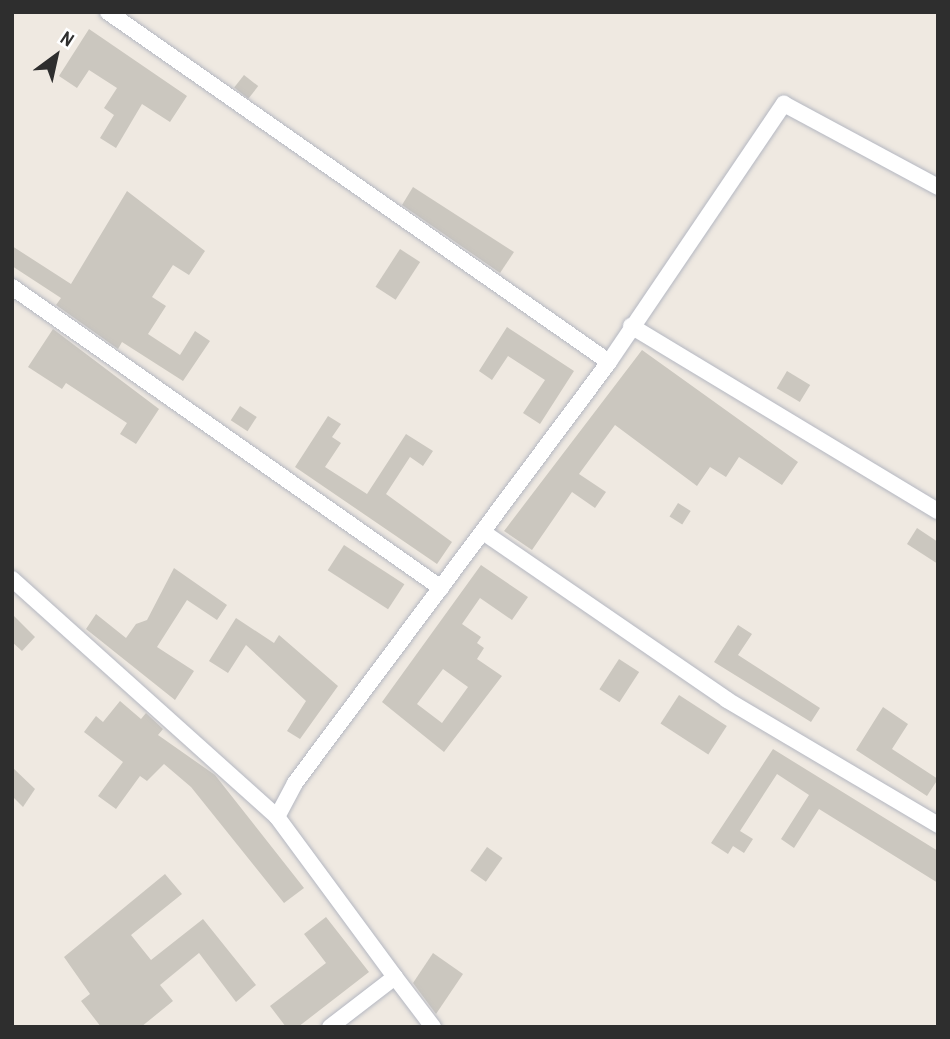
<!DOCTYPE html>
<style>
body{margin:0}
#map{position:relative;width:950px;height:1039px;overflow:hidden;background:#efe9e1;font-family:"Archivo Narrow",sans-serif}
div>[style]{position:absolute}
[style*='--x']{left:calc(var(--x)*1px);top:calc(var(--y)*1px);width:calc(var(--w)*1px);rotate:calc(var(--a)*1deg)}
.building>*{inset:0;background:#cbc7bf;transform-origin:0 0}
.roads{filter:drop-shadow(0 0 2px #b4b7c1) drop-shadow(0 0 2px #b4b7c1)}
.street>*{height:16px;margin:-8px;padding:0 8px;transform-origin:8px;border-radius:8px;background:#fff}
span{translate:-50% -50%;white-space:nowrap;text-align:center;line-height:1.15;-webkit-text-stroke:7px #fff;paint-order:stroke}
.frame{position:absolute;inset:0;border:14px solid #2e2e2e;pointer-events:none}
.north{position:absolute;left:21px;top:21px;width:70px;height:70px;-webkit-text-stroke:5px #fff;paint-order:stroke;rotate:33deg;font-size:19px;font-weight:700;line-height:28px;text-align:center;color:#2e2e2e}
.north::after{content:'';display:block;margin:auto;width:24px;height:32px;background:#2e2e2e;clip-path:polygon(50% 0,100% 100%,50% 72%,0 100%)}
</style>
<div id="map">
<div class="building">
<div style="clip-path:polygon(89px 29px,187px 96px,170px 122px,142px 104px,116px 148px,100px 138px,114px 115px,104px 108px,117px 88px,89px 70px,77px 88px,59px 76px)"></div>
<div style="left:244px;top:75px;width:18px;height:16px;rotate:38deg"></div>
<div style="clip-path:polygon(413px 187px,514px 252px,500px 273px,402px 205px)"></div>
<div style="clip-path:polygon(127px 191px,205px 251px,189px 275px,173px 265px,152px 297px,166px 306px,148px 334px,180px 355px,195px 331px,210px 341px,183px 381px,122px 342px,118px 349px,56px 305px,61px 298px,12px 266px,12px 246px,71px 284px)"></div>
<div style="left:400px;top:249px;width:24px;height:45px;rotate:33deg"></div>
<div style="clip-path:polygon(507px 327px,574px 371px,540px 424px,523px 413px,545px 380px,508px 356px,492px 380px,479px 371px)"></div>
<div style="clip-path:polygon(53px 329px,159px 409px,136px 444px,120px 434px,127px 423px,66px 383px,62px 389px,28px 367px)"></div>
<div style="clip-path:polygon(642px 350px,798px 462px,782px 485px,739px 457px,726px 477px,710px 467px,697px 486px,615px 425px,579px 474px,606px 492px,595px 508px,572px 492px,532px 550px,504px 531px)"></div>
<div style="left:787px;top:371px;width:27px;height:20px;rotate:31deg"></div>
<div style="left:240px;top:406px;width:20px;height:17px;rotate:33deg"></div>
<div style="clip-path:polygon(328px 416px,341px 424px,332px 437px,341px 443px,325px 467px,367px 494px,406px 434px,433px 451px,423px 466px,410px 457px,386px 494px,452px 542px,437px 564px,295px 467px)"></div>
<div style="left:678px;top:503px;width:15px;height:16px;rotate:32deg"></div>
<div style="clip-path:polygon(917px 528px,938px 542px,938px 564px,907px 544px)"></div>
<div style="left:344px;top:545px;width:72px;height:30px;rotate:33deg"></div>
<div style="clip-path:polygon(evenodd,481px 565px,528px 597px,512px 620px,480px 598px,462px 624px,481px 637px,477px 643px,484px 648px,477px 659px,502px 676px,444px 752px,382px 702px,481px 565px,443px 669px,468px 687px,442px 723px,417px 704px,443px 669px)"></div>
<div style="clip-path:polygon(174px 568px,227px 605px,217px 620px,187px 600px,157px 647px,194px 671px,175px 700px,86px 629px,96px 614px,126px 638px,136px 624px,147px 620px)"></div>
<div style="clip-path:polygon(12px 614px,35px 637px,22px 651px,12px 642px)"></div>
<div style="clip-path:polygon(236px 618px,274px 643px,279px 635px,338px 686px,300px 739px,287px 731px,306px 701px,246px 645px,228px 673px,209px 661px)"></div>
<div style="clip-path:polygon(738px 625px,752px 634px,738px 655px,820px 708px,811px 722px,714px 662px)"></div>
<div style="left:619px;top:659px;width:24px;height:36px;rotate:33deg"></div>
<div style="left:679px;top:695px;width:57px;height:34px;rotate:33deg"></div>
<div style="clip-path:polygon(120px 701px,141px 719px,146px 713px,163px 729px,158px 735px,215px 775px,304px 888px,284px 903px,191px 787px,164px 764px,147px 781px,140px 776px,116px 809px,98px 796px,123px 762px,84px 732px,96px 716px,103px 722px)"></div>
<div style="clip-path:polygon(883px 707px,908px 724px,892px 749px,938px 779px,927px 796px,856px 750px)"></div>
<div style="clip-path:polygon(773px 749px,938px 851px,938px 883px,819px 809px,794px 848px,781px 839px,809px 795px,777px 774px,740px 831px,753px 839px,744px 853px,733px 846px,728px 854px,711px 843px)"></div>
<div style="clip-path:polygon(12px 767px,35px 789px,23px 807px,12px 796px)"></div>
<div style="left:487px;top:847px;width:19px;height:29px;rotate:35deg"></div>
<div style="clip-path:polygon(165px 874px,182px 894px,131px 935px,151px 960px,203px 919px,256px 985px,236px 1002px,199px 953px,160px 985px,173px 1001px,141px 1027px,101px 1027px,81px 1001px,90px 994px,64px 957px)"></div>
<div style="clip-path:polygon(326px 917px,369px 972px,298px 1027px,286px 1027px,270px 1006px,326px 963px,304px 934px)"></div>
<div style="clip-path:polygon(433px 953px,463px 974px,436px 1014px,413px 983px)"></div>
</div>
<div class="roads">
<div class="street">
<div style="--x:108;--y:12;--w:611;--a:34.94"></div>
<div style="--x:12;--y:287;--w:524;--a:35.05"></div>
<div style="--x:631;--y:326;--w:358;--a:31.1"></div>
<div style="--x:483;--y:532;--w:296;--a:34.5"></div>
<div style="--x:727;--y:700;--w:245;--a:30.6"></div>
<div style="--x:12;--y:579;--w:356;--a:41.9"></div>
<div style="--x:395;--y:977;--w:199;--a:-126.4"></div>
<div style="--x:277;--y:817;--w:38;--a:-62"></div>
<div style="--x:295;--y:783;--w:525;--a:-53.28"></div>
<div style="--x:609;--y:362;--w:312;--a:-55.9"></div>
<div style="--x:784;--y:104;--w:175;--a:28.3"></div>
<div style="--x:330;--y:1027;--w:82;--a:-37.6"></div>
<div style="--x:395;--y:977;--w:63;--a:52.8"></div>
</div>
</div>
<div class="frame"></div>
<div class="north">N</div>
</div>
